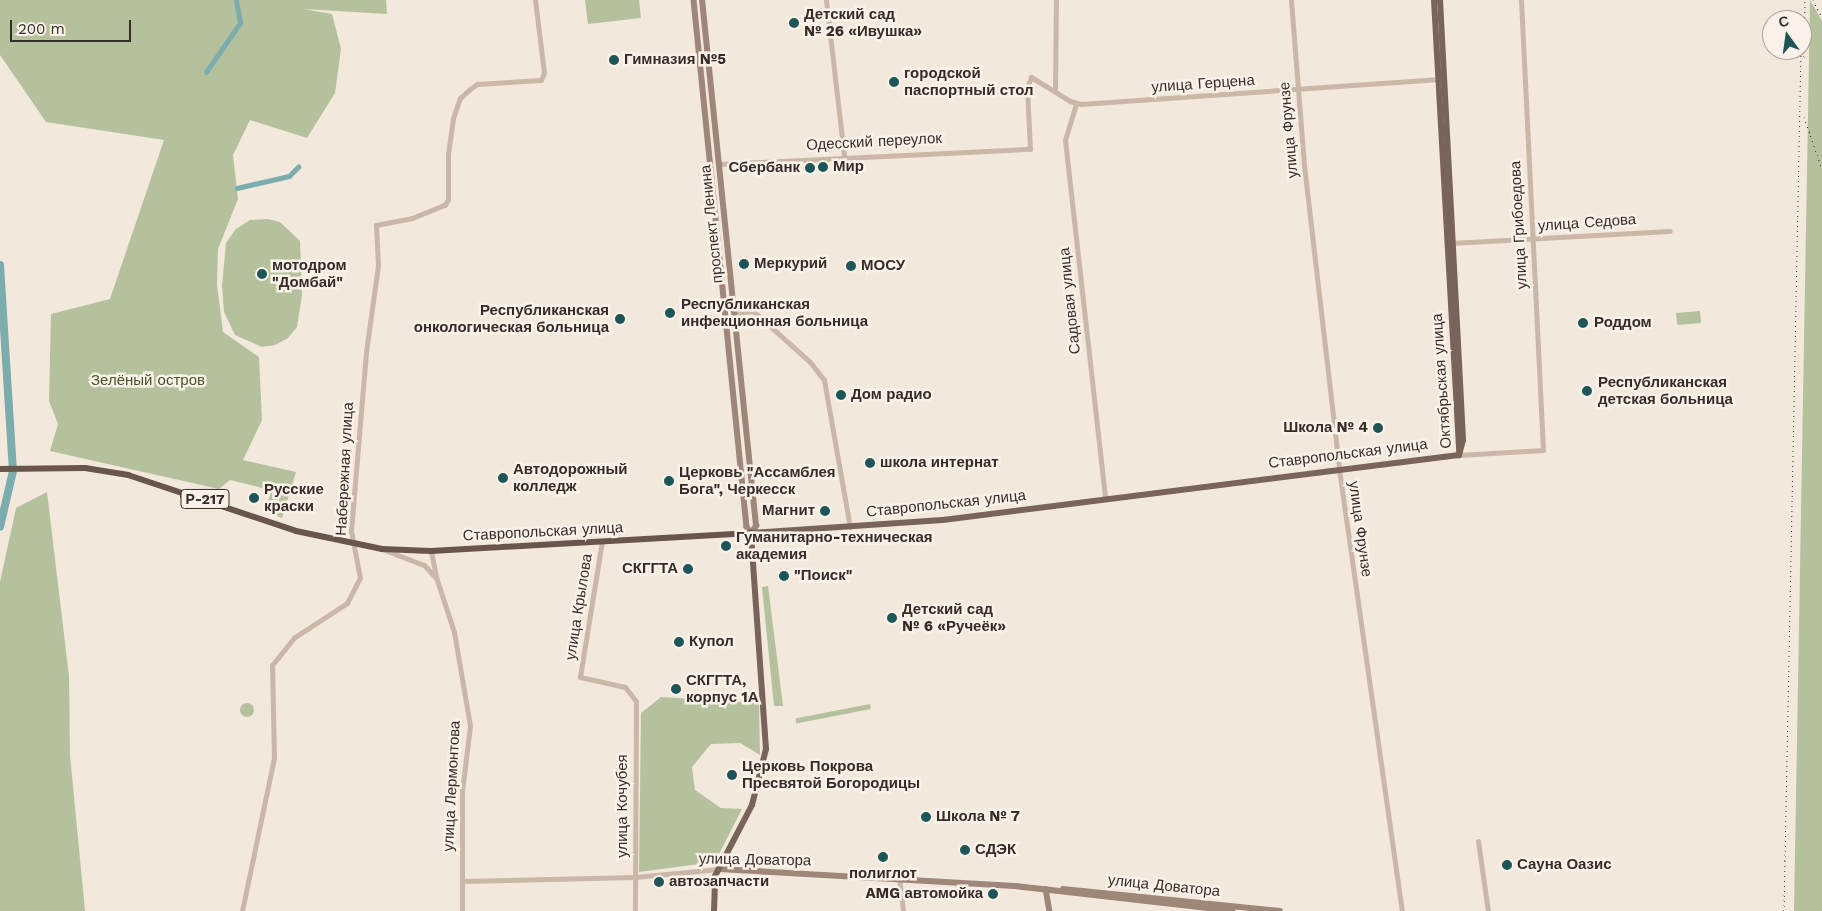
<!DOCTYPE html>
<html>
<head>
<meta charset="utf-8">
<style>
	body { margin:0 }
	#map { position:relative; width:1822px; height:911px; overflow:hidden; background:#f2e8dc; font-family:"Work Sans",sans-serif }
	div>[style] { position:absolute }
	[style*='--x'] { left:calc(var(--x)*1px); top:calc(var(--y)*1px); width:calc(var(--w)*1px); rotate:calc(var(--a)*1deg) }
	.green>* { inset:0; background:#b5c19c; transform-origin:0 0 }
	.round { border-radius:50% }
	.canal>* { height:4.5px; margin:-2.25px; padding:0 2.25px; transform-origin:2.25px; border-radius:2.25px; background:#7badaf }
	.river>* { height:8px; margin:-4px; padding:0 4px; transform-origin:4px; border-radius:4px; background:#7badaf }
	.tertiary>* { height:5px; margin:-2.5px; padding:0 2.5px; transform-origin:2.5px; border-radius:2.5px; background:#cab7a8 }
	.secondary>* { height:5.5px; margin:-2.75px; padding:0 2.75px; transform-origin:2.75px; border-radius:2.75px; background:#9e8679 }
	.primary>* { height:6px; margin:-3px; padding:0 3px; transform-origin:3px; border-radius:3px; background:#796459 }
	.trunk>* { height:6px; margin:-3px; padding:0 3px; transform-origin:3px; border-radius:3px; background:#68564c }
	.rail>* { height:1px; margin-top:-0.5px; transform-origin:0; background:repeating-linear-gradient(90deg,#372d28 0 1px,transparent 0 5px) }
	.dots>* { width:14px; height:14px; translate:-50% -50%; box-sizing:border-box; border:2px solid #faf2e8; border-radius:50% }
	span { translate:-50% -50%; white-space:nowrap; text-align:center; line-height:1.15; -webkit-text-stroke:5px #faf2e8; paint-order:stroke }
	.shield-label span { padding:1px 4px; background:#faf2e8; border:1px solid; border-radius:4px; -webkit-text-stroke-width:0 }
	.shield-label { font-size:14px; color:#372d28; font-weight:700 }
	.poi-label { font-size:15px; color:#372d28; font-weight:700 }
	.left { translate:0 -50%; text-align:left }
	.right { translate:-100% -50%; text-align:right }
	.street-label { font-size:15px; color:#372d28 }
	.park-label { font-size:15px; color:#46552c }
	.north { position:absolute; left:1762px; top:10px; width:50px; height:50px; box-sizing:border-box; background:#faf2e8; border:1px solid #aca39b; border-radius:50%; rotate:346deg; font-size:14px; font-weight:700; line-height:20px; text-align:center; color:#372d28 }
	.north::after { content:''; display:block; margin:auto; width:18px; height:22px; background:#1d5559; clip-path:polygon(50% 0,100% 100%,50% 72%,0 100%) }
	.scale { position:absolute; left:10px; top:20px; width:121px; height:22px; box-sizing:border-box; border:2px solid #372d28; border-top:0; padding-left:6px; font-size:15px; line-height:18px; white-space:nowrap; color:#372d28; -webkit-text-stroke:4px #faf2e8; paint-order:stroke }
</style>
</head>
<body>
<div id="map">
	<div class="green">
		<div style="clip-path:polygon(0 0,386px 0,387px 14px,304px 9px,332px 14px,341px 49px,335px 93px,307px 138px,250px 120px,233px 155px,238px 199px,218px 249px,217px 285px,223px 332px,259px 357px,262px 420px,243px 460px,296px 472px,282px 518px,265px 512px,271px 491px,255px 486px,230px 480px,219px 489px,50px 451px,58px 424px,49px 401px,51px 314px,110px 299px,164px 140px,46px 122px,0 55px)"></div>
		<div style="clip-path:polygon(585px 0,639px 0,641px 18px,588px 24px)"></div>
		<div style="clip-path:polygon(1810px 0,1822px 21px,1822px 911px,1794px 911px)"></div>
		<div style="clip-path:polygon(268px 219px,280px 222px,300px 241px,302px 295px,297px 327px,288px 338px,275px 345px,262px 347px,235px 335px,224px 312px,222px 286px,226px 243px,236px 229px,250px 220px)"></div>
		<div style="left:1700px;top:311px;width:12px;height:24px;rotate:85deg"></div>
		<div style="clip-path:polygon(47px 492px,69px 676px,70px 755px,85px 911px,0 911px,0 582px,16px 508px)"></div>
		<div style="clip-path:polygon(768px 586px,783px 706px,774px 706px,762px 587px)"></div>
		<div style="clip-path:polygon(661px 697px,759px 703px,760px 755px,740px 743px,711px 744px,692px 767px,695px 790px,721px 808px,742px 809px,715px 862px,639px 872px,641px 713px)"></div>
		<div class="round" style="left:240px;top:703px;width:14px;height:14px"></div>
		<div style="left:870px;top:704px;width:5px;height:76px;rotate:79deg"></div>
	</div>
	<div class="canal">
		<div style="--x:206;--y:72;--w:60;--a:-55.2"></div>
		<div style="--x:240;--y:23;--w:23;--a:-100"></div>
		<div style="--x:237;--y:188;--w:53;--a:-13"></div>
		<div style="--x:289;--y:176;--w:13;--a:-45"></div>
	</div>
	<div class="river">
		<div style="--x:0;--y:265;--w:206;--a:86.4"></div>
		<div style="--x:13;--y:471;--w:57;--a:103.1"></div>
	</div>
	<div class="tertiary">
		<div style="--x:826;--y:0;--w:157;--a:83.4"></div>
		<div style="--x:1291;--y:0;--w:166;--a:85.5"></div>
		<div style="--x:1304;--y:165;--w:306;--a:83.4"></div>
		<div style="--x:1339;--y:469;--w:446;--a:81.9"></div>
		<div style="--x:1055;--y:90;--w:90;--a:-89.4"></div>
		<div style="--x:1076;--y:104;--w:38;--a:107"></div>
		<div style="--x:1065;--y:140;--w:359;--a:83.6"></div>
		<div style="--x:719;--y:164;--w:311;--a:-2.8"></div>
		<div style="--x:1030;--y:149;--w:61;--a:-92.8"></div>
		<div style="--x:1027;--y:88;--w:12;--a:-70"></div>
		<div style="--x:1031;--y:77;--w:46;--a:31.6"></div>
		<div style="--x:1070;--y:101;--w:11;--a:15"></div>
		<div style="--x:1081;--y:104;--w:360;--a:-4"></div>
		<div style="--x:1450;--y:243;--w:220;--a:-3.1"></div>
		<div style="--x:734;--y:313;--w:19;--a:-6"></div>
		<div style="--x:753;--y:311;--w:76;--a:41.8"></div>
		<div style="--x:810;--y:362;--w:23;--a:52"></div>
		<div style="--x:824;--y:380;--w:149;--a:80"></div>
		<div style="--x:1459;--y:455;--w:84;--a:-3.4"></div>
		<div style="--x:1543;--y:450;--w:451;--a:-92.8"></div>
		<div style="--x:602;--y:541;--w:138;--a:99.2"></div>
		<div style="--x:580;--y:677;--w:46;--a:12.5"></div>
		<div style="--x:625;--y:687;--w:18;--a:52"></div>
		<div style="--x:636;--y:701;--w:210;--a:90.3"></div>
		<div style="--x:382;--y:549;--w:45;--a:20.9"></div>
		<div style="--x:424;--y:565;--w:16;--a:47"></div>
		<div style="--x:431;--y:551;--w:26;--a:79"></div>
		<div style="--x:436;--y:577;--w:58;--a:71.9"></div>
		<div style="--x:454;--y:632;--w:95;--a:80.3"></div>
		<div style="--x:470;--y:726;--w:65;--a:97"></div>
		<div style="--x:462;--y:791;--w:120;--a:90"></div>
		<div style="--x:1478;--y:841;--w:71;--a:81.9"></div>
		<div style="--x:899;--y:878;--w:33;--a:83"></div>
		<div style="--x:462;--y:881;--w:173;--a:-1.3"></div>
		<div style="--x:635;--y:877;--w:84;--a:-5.4"></div>
		<div style="--x:242;--y:911;--w:156;--a:-78.2"></div>
		<div style="--x:274;--y:758;--w:93;--a:-91.2"></div>
		<div style="--x:272;--y:665;--w:36;--a:-51"></div>
		<div style="--x:295;--y:637;--w:62;--a:-33.2"></div>
		<div style="--x:347;--y:603;--w:28;--a:-63"></div>
		<div style="--x:360;--y:578;--w:48;--a:-100.8"></div>
		<div style="--x:351;--y:531;--w:180;--a:-85.2"></div>
		<div style="--x:366;--y:352;--w:87;--a:-82.1"></div>
		<div style="--x:378;--y:266;--w:41;--a:-92.8"></div>
		<div style="--x:376;--y:225;--w:37;--a:-11"></div>
		<div style="--x:412;--y:218;--w:35;--a:-22"></div>
		<div style="--x:445;--y:205;--w:7;--a:-63"></div>
		<div style="--x:448;--y:199;--w:45;--a:-90"></div>
		<div style="--x:448;--y:154;--w:36;--a:-82"></div>
		<div style="--x:453;--y:118;--w:21;--a:-71"></div>
		<div style="--x:460;--y:98;--w:13;--a:-42"></div>
		<div style="--x:470;--y:89;--w:9;--a:-36"></div>
		<div style="--x:477;--y:84;--w:64;--a:-3.6"></div>
		<div style="--x:541;--y:80;--w:8;--a:-67"></div>
		<div style="--x:544;--y:73;--w:74;--a:-97"></div>
	</div>
	<div class="secondary">
		<div style="--x:694;--y:0;--w:530;--a:84.26"></div>
		<div style="--x:747;--y:527;--w:7;--a:56"></div>
		<div style="--x:751;--y:533;--w:9;--a:-54"></div>
		<div style="--x:756;--y:526;--w:529;--a:-95.86"></div>
		<div style="--x:719;--y:869;--w:296;--a:3.3"></div>
		<div style="--x:1015;--y:886;--w:219;--a:6.5"></div>
		<div style="--x:1046;--y:889;--w:22;--a:80"></div>
		<div style="--x:1063;--y:889;--w:218;--a:5.8"></div>
	</div>
	<div class="primary">
		<div style="--x:1434;--y:0;--w:452;--a:86.8"></div>
		<div style="--x:1440;--y:0;--w:441;--a:87"></div>
		<div style="--x:1463;--y:440;--w:16;--a:105"></div>
		<div style="--x:714;--y:911;--w:35;--a:-88"></div>
		<div style="--x:715;--y:876;--w:80;--a:-62.5"></div>
		<div style="--x:752;--y:805;--w:58;--a:-76"></div>
		<div style="--x:766;--y:749;--w:217;--a:-94"></div>
		<div style="--x:751;--y:533;--w:192;--a:-3.9"></div>
		<div style="--x:943;--y:520;--w:520;--a:-7.18"></div>
	</div>
	<div class="trunk">
		<div style="--x:0;--y:469;--w:85;--a:-0.7"></div>
		<div style="--x:85;--y:468;--w:44;--a:9.2"></div>
		<div style="--x:128;--y:475;--w:177;--a:18.4"></div>
		<div style="--x:296;--y:531;--w:88;--a:11.8"></div>
		<div style="--x:382;--y:549;--w:49;--a:2.3"></div>
		<div style="--x:431;--y:551;--w:321;--a:-3.2"></div>
		<div style="--x:183;--y:496;--w:28;--a:19"></div>
	</div>
	<div class="rail">
		<div style="--x:1813;--y:0;--w:20;--a:63"></div>
		<div style="--x:1804;--y:57;--w:57;--a:-89"></div>
		<div style="--x:1804;--y:117;--w:55;--a:70.9"></div>
		<div style="--x:1784;--y:911;--w:861;--a:-88.87"></div>
	</div>
	<div class="dots">
		<div style="left:794px;top:23px;background:#1d5559"></div>
		<div style="left:614px;top:60px;background:#1d5559"></div>
		<div style="left:894px;top:82px;background:#1d5559"></div>
		<div style="left:823px;top:167px;background:#1d5559"></div>
		<div style="left:810px;top:168px;background:#1d5559"></div>
		<div style="left:744px;top:264px;background:#1d5559"></div>
		<div style="left:851px;top:266px;background:#1d5559"></div>
		<div style="left:262px;top:274px;background:#1d5559"></div>
		<div style="left:670px;top:313px;background:#1d5559"></div>
		<div style="left:620px;top:319px;background:#1d5559"></div>
		<div style="left:1583px;top:323px;background:#1d5559"></div>
		<div style="left:1587px;top:391px;background:#1d5559"></div>
		<div style="left:841px;top:395px;background:#1d5559"></div>
		<div style="left:1378px;top:428px;background:#1d5559"></div>
		<div style="left:870px;top:463px;background:#1d5559"></div>
		<div style="left:503px;top:478px;background:#1d5559"></div>
		<div style="left:669px;top:481px;background:#1d5559"></div>
		<div style="left:254px;top:498px;background:#1d5559"></div>
		<div style="left:825px;top:511px;background:#1d5559"></div>
		<div style="left:726px;top:546px;background:#1d5559"></div>
		<div style="left:688px;top:569px;background:#1d5559"></div>
		<div style="left:784px;top:576px;background:#1d5559"></div>
		<div style="left:892px;top:618px;background:#1d5559"></div>
		<div style="left:679px;top:642px;background:#1d5559"></div>
		<div style="left:676px;top:689px;background:#1d5559"></div>
		<div style="left:732px;top:775px;background:#1d5559"></div>
		<div style="left:926px;top:817px;background:#1d5559"></div>
		<div style="left:965px;top:850px;background:#1d5559"></div>
		<div style="left:883px;top:857px;background:#1d5559"></div>
		<div style="left:1507px;top:865px;background:#1d5559"></div>
		<div style="left:659px;top:882px;background:#1d5559"></div>
		<div style="left:993px;top:894px;background:#1d5559"></div>
	</div>
	<div class="shield-label">
		<span style="left:205px;top:499px">Р-217</span>
	</div>
	<div class="poi-label">
		<span class="left" style="left:804px;top:23px">Детский сад<br>№ 26 «Ивушка»</span>
		<span class="left" style="left:624px;top:60px">Гимназия №5</span>
		<span class="left" style="left:904px;top:82px">городской<br>паспортный стол</span>
		<span class="left" style="left:833px;top:167px">Мир</span>
		<span class="right" style="left:800px;top:168px">Сбербанк</span>
		<span class="left" style="left:754px;top:264px">Меркурий</span>
		<span class="left" style="left:272px;top:274px">мотодром<br>"Домбай"</span>
		<span class="left" style="left:861px;top:266px">МОСУ</span>
		<span class="left" style="left:681px;top:313px">Республиканская<br>инфекционная больница</span>
		<span class="right" style="left:609px;top:319px">Республиканская<br>онкологическая больница</span>
		<span class="left" style="left:1594px;top:323px">Роддом</span>
		<span class="left" style="left:1598px;top:391px">Республиканская<br>детская больница</span>
		<span class="left" style="left:851px;top:395px">Дом радио</span>
		<span class="right" style="left:1368px;top:428px">Школа № 4</span>
		<span class="left" style="left:880px;top:463px">школа интернат</span>
		<span class="left" style="left:513px;top:478px">Автодорожный<br>колледж</span>
		<span class="left" style="left:679px;top:481px">Церковь "Ассамблея<br>Бога", Черкесск</span>
		<span class="left" style="left:264px;top:498px">Русские<br>краски</span>
		<span class="right" style="left:815px;top:511px">Магнит</span>
		<span class="left" style="left:736px;top:546px">Гуманитарно-техническая<br>академия</span>
		<span class="right" style="left:678px;top:569px">СКГГТА</span>
		<span class="left" style="left:794px;top:576px">"Поиск"</span>
		<span class="left" style="left:902px;top:618px">Детский сад<br>№ 6 «Ручеёк»</span>
		<span class="left" style="left:689px;top:642px">Купол</span>
		<span class="left" style="left:686px;top:689px">СКГГТА,<br>корпус 1А</span>
		<span class="left" style="left:742px;top:775px">Церковь Покрова<br>Пресвятой Богородицы</span>
		<span class="left" style="left:936px;top:817px">Школа № 7</span>
		<span class="left" style="left:975px;top:850px">СДЭК</span>
		<span class="left" style="left:1517px;top:865px">Сауна Оазис</span>
		<span style="left:883px;top:874px">полиглот</span>
		<span class="left" style="left:669px;top:882px">автозапчасти</span>
		<span class="right" style="left:983px;top:894px">AMG автомойка</span>
	</div>
	<div class="street-label">
		<span style="left:1203px;top:84px;rotate:-4deg">улица Герцена</span>
		<span style="left:1289px;top:130px;rotate:-95deg">улица Фрунзе</span>
		<span style="left:874px;top:142px;rotate:-3deg">Одесский переулок</span>
		<span style="left:1587px;top:223px;rotate:-4deg">улица Седова</span>
		<span style="left:712px;top:224px;rotate:-96deg">проспект Ленина</span>
		<span style="left:1519px;top:225px;rotate:-93deg">улица Грибоедова</span>
		<span style="left:1070px;top:301px;rotate:-96deg">Садовая улица</span>
		<span style="left:1442px;top:381px;rotate:-94deg">Октябрьская улица</span>
		<span style="left:1348px;top:454px;rotate:-7deg">Ставропольская улица</span>
		<span style="left:345px;top:469px;rotate:-87deg">Набережная улица</span>
		<span style="left:946px;top:504px;rotate:-6deg">Ставропольская улица</span>
		<span style="left:1360px;top:529px;rotate:82deg">улица Фрунзе</span>
		<span style="left:543px;top:532px;rotate:-3deg">Ставропольская улица</span>
		<span style="left:579px;top:607px;rotate:-81deg">улица Крылова</span>
		<span style="left:452px;top:786px;rotate:-87deg">улица Лермонтова</span>
		<span style="left:623px;top:806px;rotate:-90deg">улица Кочубея</span>
		<span style="left:755px;top:860px;rotate:1deg">улица Доватора</span>
		<span style="left:1164px;top:886px;rotate:6deg">улица Доватора</span>
	</div>
	<div class="park-label">
		<span style="left:148px;top:381px">Зелёный остров</span>
	</div>
	<div class="north">С</div>
	<div class="scale">200 m</div>
</div>
</body>
</html>
